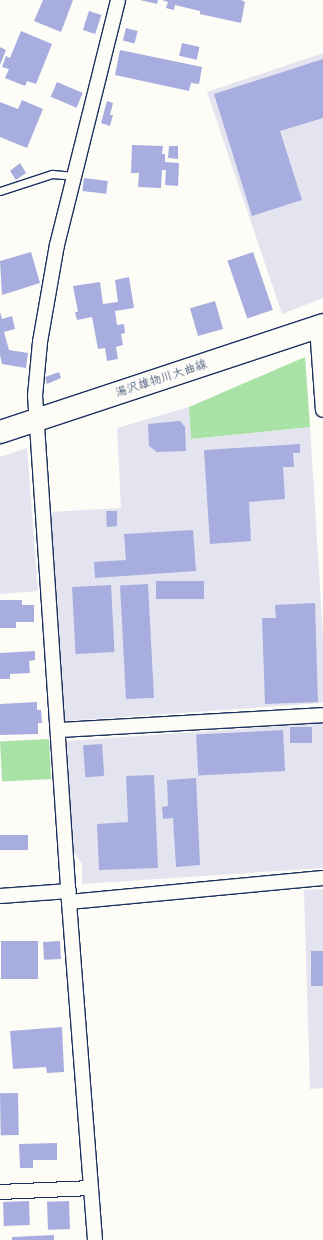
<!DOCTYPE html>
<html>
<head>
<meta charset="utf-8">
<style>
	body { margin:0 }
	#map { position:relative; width:323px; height:1240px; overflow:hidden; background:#fdfcf7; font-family:"Playpen Sans","Klee One",sans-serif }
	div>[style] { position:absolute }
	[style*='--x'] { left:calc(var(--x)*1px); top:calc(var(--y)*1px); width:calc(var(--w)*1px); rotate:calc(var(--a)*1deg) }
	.built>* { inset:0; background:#e3e4f0 }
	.green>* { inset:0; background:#a8e2a7; transform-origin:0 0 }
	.building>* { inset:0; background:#a7adde; transform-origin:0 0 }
	.roads { filter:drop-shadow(1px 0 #1b2f5e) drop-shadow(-1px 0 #1b2f5e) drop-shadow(0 1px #1b2f5e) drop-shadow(0 -1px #1b2f5e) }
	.lane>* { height:7px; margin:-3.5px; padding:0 3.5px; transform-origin:3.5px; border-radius:3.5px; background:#fdfcf7 }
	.street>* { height:14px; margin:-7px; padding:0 7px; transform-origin:7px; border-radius:7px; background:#fdfcf7 }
	.primary>* { height:22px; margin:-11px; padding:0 11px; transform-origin:11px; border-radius:11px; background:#fdfcf7 }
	span { translate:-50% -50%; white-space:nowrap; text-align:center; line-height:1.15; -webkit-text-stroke:4px #fdfcf7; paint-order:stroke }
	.street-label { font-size:12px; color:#1b2f5e }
</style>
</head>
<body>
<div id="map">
	<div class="built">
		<div style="clip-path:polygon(323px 53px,323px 298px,282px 314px,207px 92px)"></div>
		<div style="clip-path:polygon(189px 407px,191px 439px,310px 427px,323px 636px,323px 703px,64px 721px,49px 512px,121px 508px,117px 428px)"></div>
		<div style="clip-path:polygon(27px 448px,38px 591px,0 594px,0 457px)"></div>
		<div style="clip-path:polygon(323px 723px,323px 868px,82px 884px,82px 864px,72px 849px,67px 741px)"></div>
		<div style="clip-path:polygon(323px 889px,323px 1088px,310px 1089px,304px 890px)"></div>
	</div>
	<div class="green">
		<div style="clip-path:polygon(305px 357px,310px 427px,191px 439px,189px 407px)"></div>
		<div style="left:49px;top:739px;width:40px;height:49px;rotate:87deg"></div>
	</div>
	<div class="building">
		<div style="clip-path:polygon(43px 0,73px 0,61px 32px,34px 21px)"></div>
		<div style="clip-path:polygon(140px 0,158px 0,157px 4px)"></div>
		<div style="clip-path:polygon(162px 0,241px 0,245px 2px,241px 23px,200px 14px,200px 11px,175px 5px,174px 10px,166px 8px,168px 2px)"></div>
		<div style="left:89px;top:11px;width:13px;height:20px;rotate:18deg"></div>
		<div style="left:126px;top:28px;width:12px;height:13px;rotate:14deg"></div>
		<div style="clip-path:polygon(21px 31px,52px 44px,36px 84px,27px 81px,25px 86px,5px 78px,9px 69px,2px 67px,6px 56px,10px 58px)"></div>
		<div style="left:182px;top:43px;width:18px;height:13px;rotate:13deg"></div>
		<div style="clip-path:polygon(0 47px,6px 50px,0 65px)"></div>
		<div style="clip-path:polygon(120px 50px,202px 67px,199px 84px,191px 83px,189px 91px,115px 75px)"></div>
		<div style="clip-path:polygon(323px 59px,323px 118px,280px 131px,302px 200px,252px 216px,214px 94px)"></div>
		<div style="left:57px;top:82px;width:28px;height:16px;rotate:23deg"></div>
		<div style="clip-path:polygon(22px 100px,43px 109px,27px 148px,0 137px,0 102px,18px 109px)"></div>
		<div style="clip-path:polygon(107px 101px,113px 103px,110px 115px,113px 115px,110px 126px,101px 123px)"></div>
		<div style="clip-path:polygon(132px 145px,163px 146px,162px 154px,165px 154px,165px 162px,179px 163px,178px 186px,165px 185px,166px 170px,162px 170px,161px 188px,138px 187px,139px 173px,131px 173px)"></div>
		<div style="clip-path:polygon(169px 146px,178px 146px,178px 159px,168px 158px)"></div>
		<div style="clip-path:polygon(20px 163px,26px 173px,16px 180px,10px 171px)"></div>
		<div style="left:84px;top:178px;width:24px;height:13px;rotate:7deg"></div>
		<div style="clip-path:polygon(31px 252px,40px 283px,2px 295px,0 261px)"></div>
		<div style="left:253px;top:252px;width:61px;height:27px;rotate:71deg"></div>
		<div style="clip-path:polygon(129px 277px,134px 308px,115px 311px,117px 325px,124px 324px,125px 333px,121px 334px,123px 345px,116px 347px,118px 359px,107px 361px,105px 348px,98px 349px,92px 317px,77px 320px,75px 312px,78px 312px,73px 286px,100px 282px,103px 304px,118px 302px,115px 280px)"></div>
		<div style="left:215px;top:301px;width:29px;height:26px;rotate:74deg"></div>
		<div style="clip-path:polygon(0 312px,2px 319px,12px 316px,15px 329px,4px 332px,9px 350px,28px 353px,26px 368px,2px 364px,0 355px)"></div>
		<div style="clip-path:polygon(59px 372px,61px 378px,47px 384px,45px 377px)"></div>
		<div style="clip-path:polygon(180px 421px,185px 427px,186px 451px,157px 452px,149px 446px,148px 424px)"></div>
		<div style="clip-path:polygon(300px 444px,300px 453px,293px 453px,294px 467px,283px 467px,285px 499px,249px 502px,251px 541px,210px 544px,204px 450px)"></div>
		<div style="clip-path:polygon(106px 511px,117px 511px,117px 526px,107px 527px)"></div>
		<div style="clip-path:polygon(193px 530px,196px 571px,95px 578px,94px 562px,126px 560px,124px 534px)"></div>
		<div style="left:204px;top:581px;width:18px;height:48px;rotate:90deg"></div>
		<div style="left:148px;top:584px;width:114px;height:28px;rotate:87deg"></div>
		<div style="left:111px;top:585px;width:67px;height:39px;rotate:87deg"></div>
		<div style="clip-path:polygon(0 600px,22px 600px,22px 605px,34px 605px,34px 622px,16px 622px,16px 628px,0 628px)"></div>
		<div style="clip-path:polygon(315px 603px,318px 702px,265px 704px,262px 618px,276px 618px,275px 605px)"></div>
		<div style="clip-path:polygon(35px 651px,35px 660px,29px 661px,30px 673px,10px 674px,10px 679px,0 679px,0 653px)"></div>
		<div style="clip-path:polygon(37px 702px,37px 710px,41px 710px,42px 723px,38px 723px,38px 734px,0 735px,0 704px)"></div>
		<div style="left:290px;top:727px;width:22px;height:16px"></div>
		<div style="left:283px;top:730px;width:41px;height:87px;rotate:87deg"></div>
		<div style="left:102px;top:744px;width:32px;height:19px;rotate:86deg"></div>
		<div style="clip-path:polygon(154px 775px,158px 868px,99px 870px,97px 824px,128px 822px,126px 776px)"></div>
		<div style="clip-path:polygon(196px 778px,200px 865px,176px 867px,173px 818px,163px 819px,162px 807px,168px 806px,167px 780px)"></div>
		<div style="left:0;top:835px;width:28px;height:15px"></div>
		<div style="left:38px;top:941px;width:38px;height:37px;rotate:90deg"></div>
		<div style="left:60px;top:941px;width:18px;height:17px;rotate:87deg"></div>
		<div style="left:311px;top:951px;width:12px;height:35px"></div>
		<div style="clip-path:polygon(62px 1027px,64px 1072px,47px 1073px,46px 1067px,13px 1069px,10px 1031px)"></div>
		<div style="left:18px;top:1093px;width:42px;height:18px;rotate:89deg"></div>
		<div style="clip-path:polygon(57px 1143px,57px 1160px,33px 1160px,33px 1168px,20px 1168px,19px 1144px)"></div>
		<div style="left:29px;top:1201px;width:24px;height:26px;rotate:88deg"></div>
		<div style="left:69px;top:1201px;width:28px;height:22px;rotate:88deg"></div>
		<div style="clip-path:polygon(54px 1235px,54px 1240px,12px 1240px,12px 1237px)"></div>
	</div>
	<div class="roads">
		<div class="lane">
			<div style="--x:0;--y:191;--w:55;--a:-18.1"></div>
			<div style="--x:52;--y:174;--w:23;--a:5"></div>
		</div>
		<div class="street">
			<div style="--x:317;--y:327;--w:83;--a:85.9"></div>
			<div style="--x:58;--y:730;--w:265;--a:-3.2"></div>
			<div style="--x:0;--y:896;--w:69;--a:-4.1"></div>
			<div style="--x:69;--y:902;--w:255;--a:-5.4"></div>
			<div style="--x:0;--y:1192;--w:90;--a:-2.5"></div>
			<div style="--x:95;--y:1240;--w:339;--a:-94.4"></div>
			<div style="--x:69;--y:902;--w:507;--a:-93.84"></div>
			<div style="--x:35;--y:396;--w:54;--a:-84.7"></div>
			<div style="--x:40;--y:342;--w:98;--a:-80.1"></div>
			<div style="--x:57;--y:245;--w:252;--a:-76"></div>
		</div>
		<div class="primary">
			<div style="--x:0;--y:432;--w:340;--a:-18.3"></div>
		</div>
	</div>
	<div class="street-label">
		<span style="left:161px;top:378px;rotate:-18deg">湯沢雄物川大曲線</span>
	</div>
</div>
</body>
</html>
